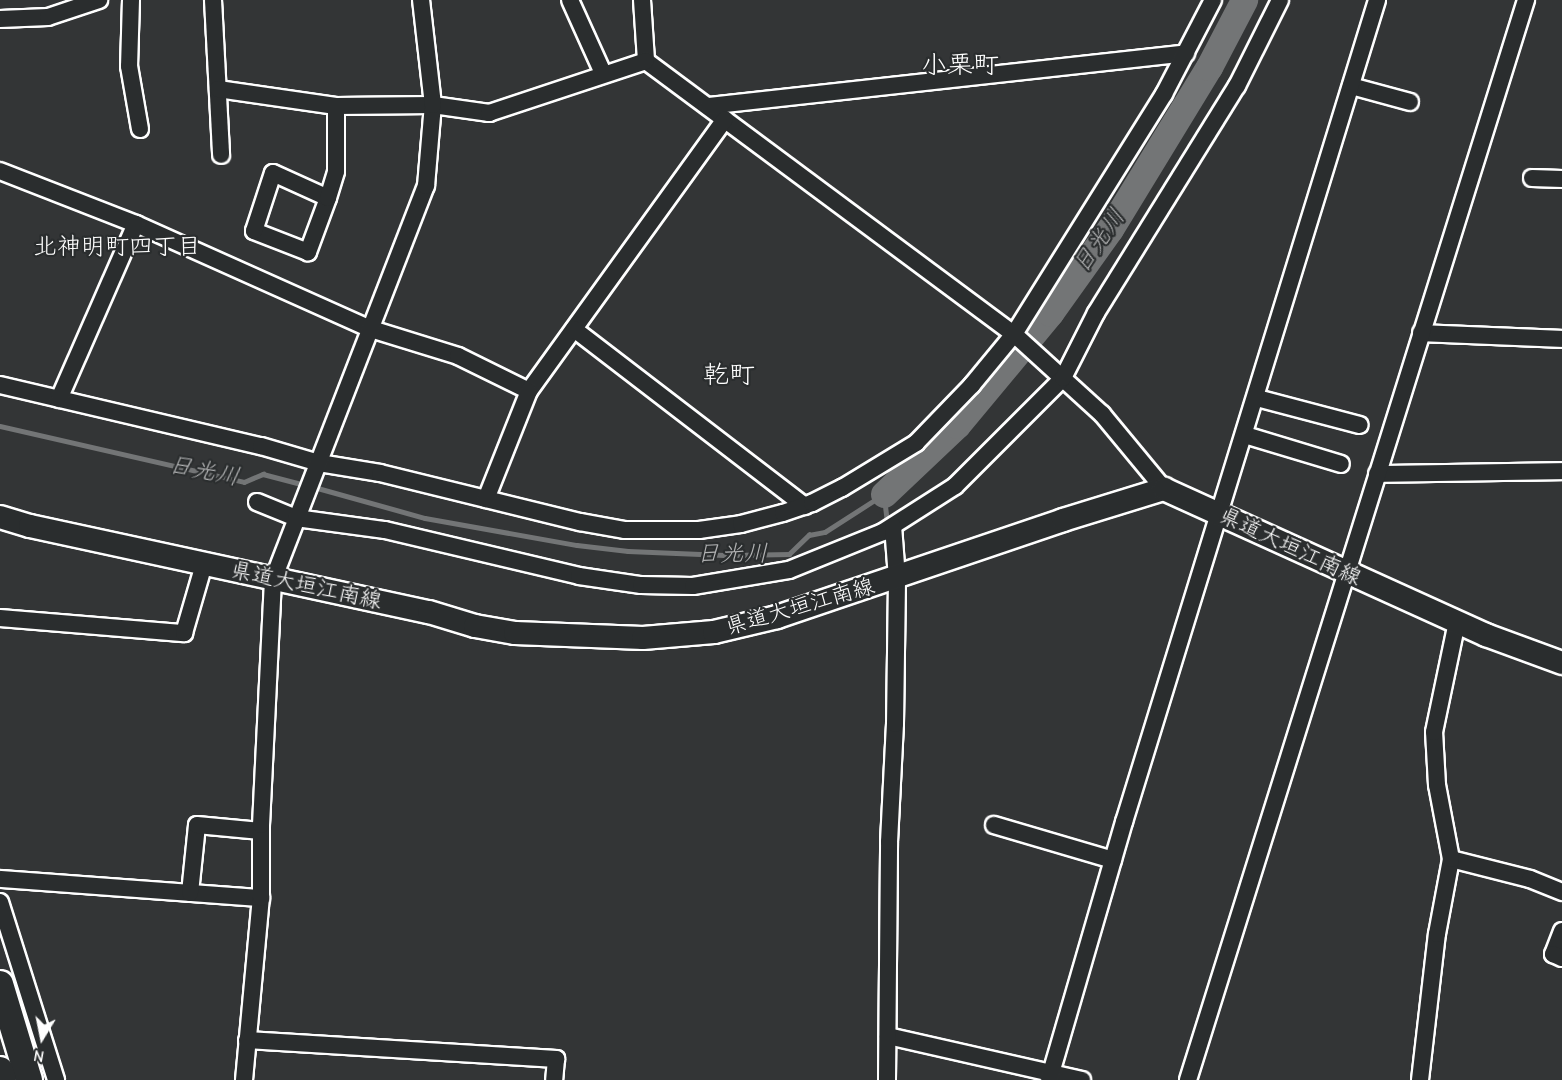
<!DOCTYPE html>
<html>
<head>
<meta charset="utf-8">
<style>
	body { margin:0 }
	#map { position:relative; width:1562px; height:1080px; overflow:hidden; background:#333536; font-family:"Comic Neue","Klee One",sans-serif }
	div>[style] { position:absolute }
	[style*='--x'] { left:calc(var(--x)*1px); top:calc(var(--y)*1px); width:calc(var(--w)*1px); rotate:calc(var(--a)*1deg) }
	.stream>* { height:4.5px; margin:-2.25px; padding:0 2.25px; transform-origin:2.25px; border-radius:2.25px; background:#737576 }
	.river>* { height:27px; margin:-13.5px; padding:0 13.5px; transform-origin:13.5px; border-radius:13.5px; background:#737576 }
	.roads { filter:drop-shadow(2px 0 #fff) drop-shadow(-2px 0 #fff) drop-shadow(0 2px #fff) drop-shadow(0 -2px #fff) }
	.minor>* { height:16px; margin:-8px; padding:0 8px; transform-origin:8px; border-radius:8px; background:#2a2d2e }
	.major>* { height:22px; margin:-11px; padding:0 11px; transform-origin:11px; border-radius:11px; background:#2a2d2e }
	.highway>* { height:26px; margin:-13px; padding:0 13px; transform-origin:13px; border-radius:13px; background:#2a2d2e }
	span { translate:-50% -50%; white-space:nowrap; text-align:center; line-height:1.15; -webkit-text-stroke:4.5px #2a2d2e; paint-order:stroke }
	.street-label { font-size:22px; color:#fff }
	.water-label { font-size:24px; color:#b2b3b4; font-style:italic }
	.neighbourhood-label { font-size:24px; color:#fff }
	.quarter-label { font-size:26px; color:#fff }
	.north { position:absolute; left:12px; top:1008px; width:60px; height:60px; -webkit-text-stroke:4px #2a2d2e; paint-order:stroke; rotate:190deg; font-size:16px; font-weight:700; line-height:24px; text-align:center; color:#fff }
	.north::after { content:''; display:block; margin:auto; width:21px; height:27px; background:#fff; clip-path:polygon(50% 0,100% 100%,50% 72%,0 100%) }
</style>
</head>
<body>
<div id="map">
	<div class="stream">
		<div style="--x:0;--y:426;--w:250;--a:12.9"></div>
		<div style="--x:244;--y:482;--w:21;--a:-23"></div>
		<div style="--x:263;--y:474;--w:43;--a:14.7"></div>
		<div style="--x:314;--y:487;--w:115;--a:15.6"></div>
		<div style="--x:425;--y:518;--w:154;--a:10.1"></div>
		<div style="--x:577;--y:545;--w:51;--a:6.7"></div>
		<div style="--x:628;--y:551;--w:96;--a:2.4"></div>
		<div style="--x:724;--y:555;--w:65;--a:-0.9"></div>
		<div style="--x:789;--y:554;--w:28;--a:-44"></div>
		<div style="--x:809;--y:535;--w:16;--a:-11"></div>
		<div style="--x:825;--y:532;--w:70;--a:-32.8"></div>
		<div style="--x:884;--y:494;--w:31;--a:83"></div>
	</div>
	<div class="river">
		<div style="--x:884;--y:494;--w:100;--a:-43.4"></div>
		<div style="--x:957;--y:425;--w:146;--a:-50.3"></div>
		<div style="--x:1050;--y:313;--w:103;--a:-54.5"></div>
		<div style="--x:1110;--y:229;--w:190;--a:-58.6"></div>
		<div style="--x:1209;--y:67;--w:76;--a:-62.4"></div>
	</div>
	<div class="roads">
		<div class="minor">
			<div style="--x:131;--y:0;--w:66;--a:91.7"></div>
			<div style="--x:129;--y:66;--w:64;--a:80.1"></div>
			<div style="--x:213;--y:0;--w:155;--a:87"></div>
			<div style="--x:570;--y:0;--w:80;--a:65.7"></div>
			<div style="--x:642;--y:0;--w:61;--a:86.2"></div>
			<div style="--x:0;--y:19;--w:48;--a:-2.4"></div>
			<div style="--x:48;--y:17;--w:54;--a:-18.4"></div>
			<div style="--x:646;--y:61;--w:458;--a:36.6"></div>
			<div style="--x:1014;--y:334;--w:119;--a:42.3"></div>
			<div style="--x:1102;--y:414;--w:97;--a:50.4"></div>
			<div style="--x:1351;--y:86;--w:61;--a:15.2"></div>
			<div style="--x:218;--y:89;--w:119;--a:8.2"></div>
			<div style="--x:336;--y:106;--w:97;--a:-0.6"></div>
			<div style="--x:433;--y:105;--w:57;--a:8.1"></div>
			<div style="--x:489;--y:113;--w:165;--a:-18.3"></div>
			<div style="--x:708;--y:106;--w:481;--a:-6.3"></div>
			<div style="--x:0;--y:171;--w:146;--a:21.3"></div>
			<div style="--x:136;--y:224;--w:257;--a:24.1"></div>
			<div style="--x:371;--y:329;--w:91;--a:17.2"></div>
			<div style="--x:458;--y:356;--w:79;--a:26.2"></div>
			<div style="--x:529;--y:391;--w:335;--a:-54.2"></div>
			<div style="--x:1532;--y:178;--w:30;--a:2"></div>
			<div style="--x:328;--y:198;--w:58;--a:110.3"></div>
			<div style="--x:308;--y:252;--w:58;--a:-158.7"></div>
			<div style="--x:254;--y:231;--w:61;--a:-71.9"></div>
			<div style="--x:273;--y:173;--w:60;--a:24.4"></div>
			<div style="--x:328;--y:198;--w:28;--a:-73"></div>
			<div style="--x:336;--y:171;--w:65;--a:-90"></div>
			<div style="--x:574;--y:329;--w:291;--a:37.5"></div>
			<div style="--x:1421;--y:333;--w:141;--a:2.4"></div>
			<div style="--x:0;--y:385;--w:268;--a:13.2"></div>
			<div style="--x:261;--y:446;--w:60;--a:16.3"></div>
			<div style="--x:319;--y:463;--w:62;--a:9.3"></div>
			<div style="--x:380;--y:473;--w:206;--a:13.8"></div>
			<div style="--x:580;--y:522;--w:46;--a:10.1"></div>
			<div style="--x:625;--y:530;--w:74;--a:0"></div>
			<div style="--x:699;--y:530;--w:42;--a:-8.1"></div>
			<div style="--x:741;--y:524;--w:43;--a:-14.7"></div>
			<div style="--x:783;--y:513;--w:31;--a:-19"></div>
			<div style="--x:812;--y:503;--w:34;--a:-27"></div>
			<div style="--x:842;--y:488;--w:87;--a:-31.3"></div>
			<div style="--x:916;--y:443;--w:81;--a:-46"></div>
			<div style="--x:972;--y:385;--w:66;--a:-50.5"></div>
			<div style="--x:1014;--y:334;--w:283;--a:-58"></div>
			<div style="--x:1164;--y:94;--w:106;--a:-62.5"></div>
			<div style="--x:1257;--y:398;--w:106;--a:14.7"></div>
			<div style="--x:59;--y:399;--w:191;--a:-66.3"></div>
			<div style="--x:1245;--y:435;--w:100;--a:16.8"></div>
			<div style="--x:1377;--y:474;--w:185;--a:-0.9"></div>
			<div style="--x:486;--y:499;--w:116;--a:-68.3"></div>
			<div style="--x:257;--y:502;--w:42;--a:22.3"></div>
			<div style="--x:296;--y:518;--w:90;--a:7.7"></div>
			<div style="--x:385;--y:530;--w:199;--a:13.3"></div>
			<div style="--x:579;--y:576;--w:63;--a:8.3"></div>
			<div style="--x:641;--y:585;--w:52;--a:1.1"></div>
			<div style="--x:693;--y:586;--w:97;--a:-9.5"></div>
			<div style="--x:789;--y:570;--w:101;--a:-22"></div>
			<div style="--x:883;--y:532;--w:85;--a:-32.6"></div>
			<div style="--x:955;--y:486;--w:153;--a:-45"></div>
			<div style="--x:1063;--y:378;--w:73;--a:-63.1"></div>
			<div style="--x:1096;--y:313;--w:267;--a:-58.2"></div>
			<div style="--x:1237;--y:86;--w:96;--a:-63.4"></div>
			<div style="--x:0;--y:618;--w:185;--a:4.7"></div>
			<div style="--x:184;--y:633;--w:72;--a:-73.8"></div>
			<div style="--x:994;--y:825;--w:124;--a:16.4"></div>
			<div style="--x:1451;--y:859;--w:81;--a:14.2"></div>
			<div style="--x:1530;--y:879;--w:35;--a:22"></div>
			<div style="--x:0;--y:879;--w:262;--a:4.2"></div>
			<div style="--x:190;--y:893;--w:68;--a:-84.1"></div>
			<div style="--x:197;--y:825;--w:64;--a:5.4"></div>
			<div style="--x:0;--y:902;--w:187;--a:72.5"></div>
			<div style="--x:1562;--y:931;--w:25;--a:111"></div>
			<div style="--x:1553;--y:954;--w:10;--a:24"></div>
			<div style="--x:888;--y:1036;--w:199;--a:12.8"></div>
			<div style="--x:247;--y:1040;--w:310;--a:3.5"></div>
			<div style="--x:556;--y:1059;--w:21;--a:95"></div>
			<div style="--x:244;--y:1080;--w:183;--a:-84.7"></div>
			<div style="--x:261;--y:898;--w:73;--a:-90"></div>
			<div style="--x:261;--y:825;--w:245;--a:-87.2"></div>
			<div style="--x:273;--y:580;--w:423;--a:-68.8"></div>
			<div style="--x:426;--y:186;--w:81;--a:-85.1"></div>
			<div style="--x:433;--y:105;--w:106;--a:-96.5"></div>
			<div style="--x:887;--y:1080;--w:238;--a:-89.5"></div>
			<div style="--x:889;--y:842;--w:118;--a:-87.1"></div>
			<div style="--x:895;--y:724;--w:146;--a:-89.2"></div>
			<div style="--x:897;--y:578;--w:52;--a:-94.4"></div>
			<div style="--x:1049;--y:1080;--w:269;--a:-73.8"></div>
			<div style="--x:1124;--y:822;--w:860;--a:-72.89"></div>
			<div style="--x:1188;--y:1080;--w:1132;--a:-72.62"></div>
			<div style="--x:1420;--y:1080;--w:147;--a:-83.4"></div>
			<div style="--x:1437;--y:934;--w:76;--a:-79.4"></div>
			<div style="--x:1451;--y:859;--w:75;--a:-100.7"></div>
			<div style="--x:1437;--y:785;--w:53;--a:-93.2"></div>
			<div style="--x:1434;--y:732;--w:112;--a:-78.2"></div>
		</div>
		<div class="major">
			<div style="--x:0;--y:517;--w:31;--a:17"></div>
			<div style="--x:30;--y:526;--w:408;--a:12.2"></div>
			<div style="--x:429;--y:612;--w:48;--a:16.9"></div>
			<div style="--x:475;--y:626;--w:41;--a:9.9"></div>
			<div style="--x:515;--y:633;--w:128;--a:2.2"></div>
			<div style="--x:643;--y:638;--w:71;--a:-4.8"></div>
			<div style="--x:714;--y:632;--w:65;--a:-13.4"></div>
			<div style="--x:777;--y:617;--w:302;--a:-18.7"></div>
			<div style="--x:1063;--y:520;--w:106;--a:-17.1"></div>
			<div style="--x:1164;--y:489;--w:354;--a:24.4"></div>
			<div style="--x:1486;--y:635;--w:81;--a:20.2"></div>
		</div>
		<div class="highway">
			<div style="--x:0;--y:984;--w:100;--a:73.2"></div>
			<div style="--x:0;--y:1070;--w:10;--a:73"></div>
		</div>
	</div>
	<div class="street-label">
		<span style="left:1290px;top:547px;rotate:25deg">県道大垣江南線</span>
		<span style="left:306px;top:586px;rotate:12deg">県道大垣江南線</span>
		<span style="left:800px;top:607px;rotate:-16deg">県道大垣江南線</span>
	</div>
	<div class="water-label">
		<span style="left:1099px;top:241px;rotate:-55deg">日光川</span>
		<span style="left:204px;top:471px;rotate:11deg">日光川</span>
		<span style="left:732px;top:554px">日光川</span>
	</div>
	<div class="neighbourhood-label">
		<span style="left:117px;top:247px">北神明町四丁目</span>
	</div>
	<div class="quarter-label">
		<span style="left:960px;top:66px">小栗町</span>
		<span style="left:729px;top:376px">乾町</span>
	</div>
	<div class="north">N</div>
</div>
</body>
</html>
